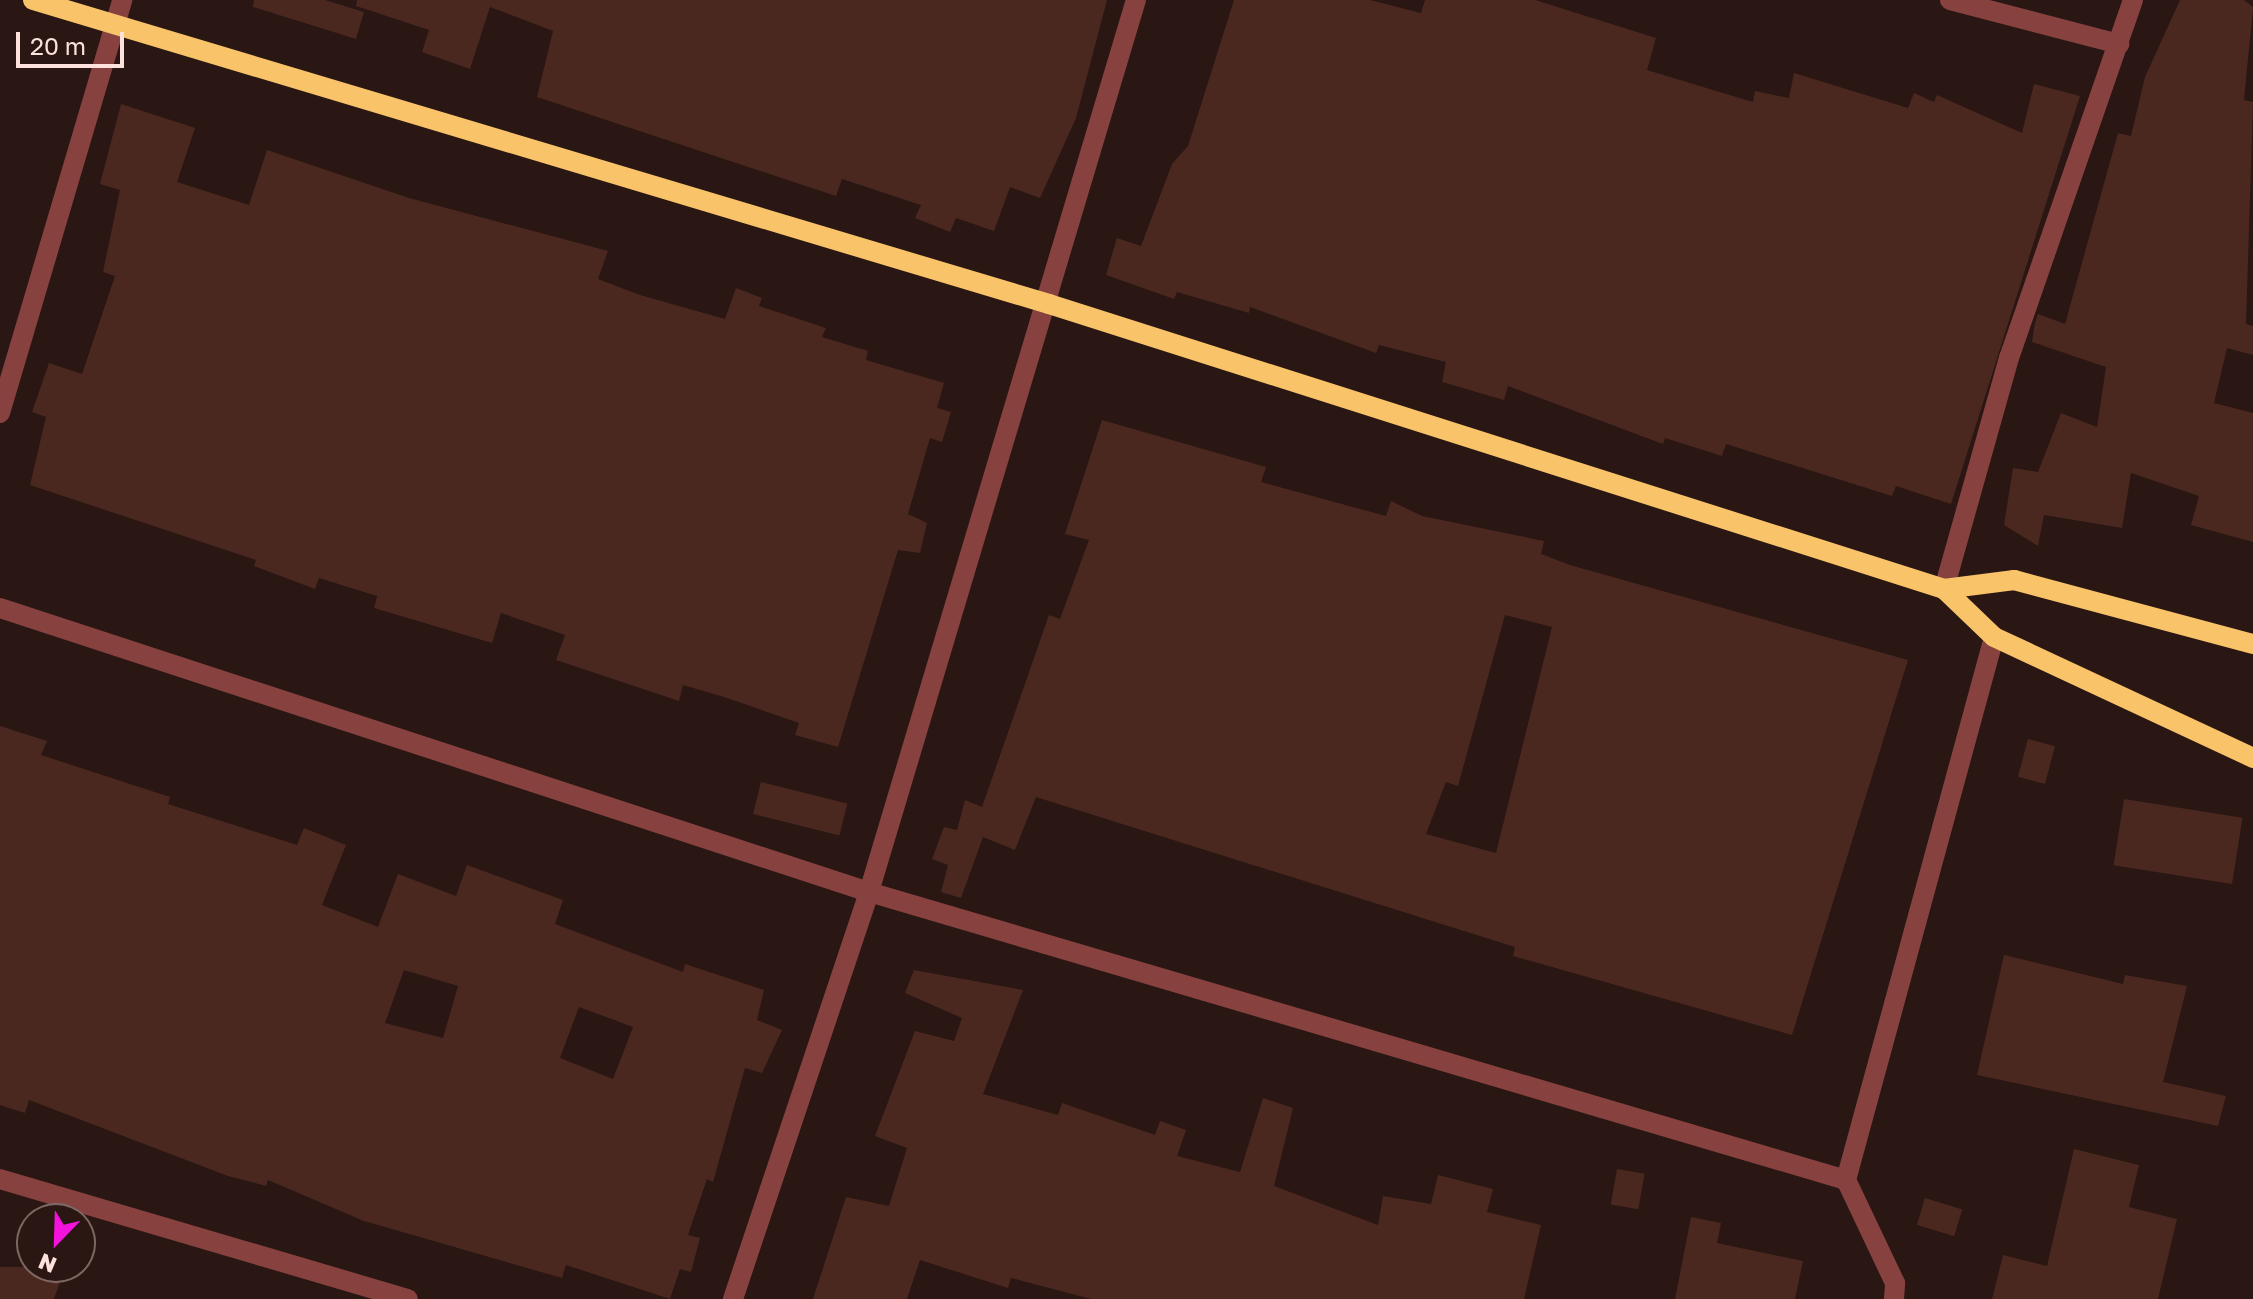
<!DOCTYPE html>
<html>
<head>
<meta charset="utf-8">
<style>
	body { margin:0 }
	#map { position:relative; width:2253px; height:1299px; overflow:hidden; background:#2a1612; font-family:"Golos Text",sans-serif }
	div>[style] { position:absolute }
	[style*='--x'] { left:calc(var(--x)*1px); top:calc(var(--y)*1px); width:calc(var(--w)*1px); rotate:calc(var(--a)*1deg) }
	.building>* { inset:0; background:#4a281f; transform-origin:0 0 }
	.minor>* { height:20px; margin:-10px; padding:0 10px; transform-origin:10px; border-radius:10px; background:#874240 }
	.major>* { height:20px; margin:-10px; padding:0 10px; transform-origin:10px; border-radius:10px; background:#f8c369 }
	span { translate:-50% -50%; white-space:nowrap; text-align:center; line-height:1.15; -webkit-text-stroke:6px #2a1612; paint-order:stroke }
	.north { position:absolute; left:16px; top:1203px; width:80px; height:80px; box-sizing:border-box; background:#2a1612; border:2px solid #7e6763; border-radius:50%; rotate:203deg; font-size:22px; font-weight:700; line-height:32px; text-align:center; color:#fde1dd }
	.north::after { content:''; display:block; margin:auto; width:28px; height:36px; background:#f412dd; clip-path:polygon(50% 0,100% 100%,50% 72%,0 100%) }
	.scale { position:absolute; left:16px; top:32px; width:108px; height:36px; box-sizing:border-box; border:4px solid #fde1dd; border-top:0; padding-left:10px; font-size:24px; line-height:28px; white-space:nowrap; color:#fde1dd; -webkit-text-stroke:6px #2a1612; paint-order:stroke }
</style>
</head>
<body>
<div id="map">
	<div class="building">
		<div style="clip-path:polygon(254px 0,325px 0,364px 12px,356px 39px,253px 7px)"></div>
		<div style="clip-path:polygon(357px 0,1107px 0,1076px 118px,1040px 198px,1010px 187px,994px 231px,956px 218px,950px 232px,915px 218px,921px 205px,842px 179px,836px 196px,537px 97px,553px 31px,490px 7px,470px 69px,422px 52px,429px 30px,356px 6px)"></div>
		<div style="clip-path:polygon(1234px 0,1370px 0,1421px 13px,1425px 0,1535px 0,1656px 38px,1647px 70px,1753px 102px,1755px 91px,1789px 98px,1794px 73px,1908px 108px,1914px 93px,1934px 102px,1937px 95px,2022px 133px,2034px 84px,2080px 96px,1951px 504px,1896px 486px,1892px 496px,1726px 444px,1722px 456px,1665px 438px,1663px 444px,1508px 386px,1504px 400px,1442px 382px,1446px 362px,1379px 345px,1376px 353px,1250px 307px,1249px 313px,1177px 292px,1174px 299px,1106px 275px,1117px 238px,1141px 246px,1172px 164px,1188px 146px)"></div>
		<div style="clip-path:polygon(2180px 0,2244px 0,2253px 7px,2244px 100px,2253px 102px,2246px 324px,2253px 326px,2253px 355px,2227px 348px,2214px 403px,2253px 413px,2253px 542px,2191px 525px,2199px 496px,2131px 473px,2122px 528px,2044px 515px,2038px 546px,2004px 525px,2013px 468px,2038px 472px,2061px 413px,2097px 427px,2106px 367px,2032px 342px,2035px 323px,2038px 314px,2065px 324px,2118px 133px,2131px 136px,2145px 77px)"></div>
		<div style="clip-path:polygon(121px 104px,195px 128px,177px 182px,249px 205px,267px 150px,409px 198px,608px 251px,598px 279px,640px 295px,725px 319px,736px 288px,762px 298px,759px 306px,826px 328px,822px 337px,868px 351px,866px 360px,944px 383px,937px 408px,951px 412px,942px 442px,930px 438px,908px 514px,927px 523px,920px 553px,898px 550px,838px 747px,795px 735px,799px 723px,724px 697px,683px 685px,679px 701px,556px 660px,565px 635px,501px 613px,492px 643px,374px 608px,377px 596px,319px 578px,315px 589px,254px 566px,256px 560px,30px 485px,46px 417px,32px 412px,49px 363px,82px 374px,115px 276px,103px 272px,120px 190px,100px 184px)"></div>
		<div style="clip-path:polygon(evenodd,1102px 420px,1266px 467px,1261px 482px,1386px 516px,1391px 501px,1422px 516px,1544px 541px,1541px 554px,1570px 565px,1908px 660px,1792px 1035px,1513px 956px,1515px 947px,1036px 797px,1015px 850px,983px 837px,961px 898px,941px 892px,948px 865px,932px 859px,944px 827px,957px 830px,965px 800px,982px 807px,1049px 615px,1060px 619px,1089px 540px,1065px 534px,1102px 420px,1505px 615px,1552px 627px,1496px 853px,1426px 834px,1446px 782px,1458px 786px,1505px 615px)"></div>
		<div style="clip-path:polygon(evenodd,0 726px,47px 741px,41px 755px,170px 797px,168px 804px,297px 845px,304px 828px,346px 845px,322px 905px,378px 927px,398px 874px,456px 896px,467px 865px,563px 900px,555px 924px,683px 972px,685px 964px,764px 990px,757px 1020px,782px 1030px,762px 1073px,745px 1068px,713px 1182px,707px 1179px,688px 1235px,700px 1238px,691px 1272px,680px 1269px,670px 1299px,566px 1265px,562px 1278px,364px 1221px,268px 1180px,266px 1186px,228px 1176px,29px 1100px,25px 1113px,0 1105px,0 726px,404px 970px,458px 986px,443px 1038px,385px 1023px,404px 970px,0 726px,579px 1007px,633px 1027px,613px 1079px,560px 1058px,579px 1007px)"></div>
		<div style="left:2028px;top:739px;width:28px;height:39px;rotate:15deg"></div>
		<div style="left:761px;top:782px;width:89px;height:33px;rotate:14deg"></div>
		<div style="left:2124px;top:799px;width:120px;height:67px;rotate:9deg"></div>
		<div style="clip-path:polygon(2004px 955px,2123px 984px,2125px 975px,2187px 986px,2163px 1082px,2226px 1096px,2218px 1126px,1977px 1075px)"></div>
		<div style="clip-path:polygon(914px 970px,1023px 990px,983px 1094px,1058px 1115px,1062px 1103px,1155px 1135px,1160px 1121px,1186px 1130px,1177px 1156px,1240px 1172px,1263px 1098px,1293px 1108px,1274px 1186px,1378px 1225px,1383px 1196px,1431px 1204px,1438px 1175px,1493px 1189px,1487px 1212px,1541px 1225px,1524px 1299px,1091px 1299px,1011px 1278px,1008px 1288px,920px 1260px,907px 1299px,813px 1299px,846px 1197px,889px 1206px,907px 1148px,875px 1136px,915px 1031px,954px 1041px,962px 1018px,905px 993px)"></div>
		<div style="clip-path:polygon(2074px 1149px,2139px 1165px,2129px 1207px,2177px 1219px,2158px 1299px,1992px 1299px,2003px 1255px,2047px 1266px)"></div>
		<div style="left:1617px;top:1169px;width:28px;height:36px;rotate:10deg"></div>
		<div style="left:1925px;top:1198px;width:39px;height:28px;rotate:17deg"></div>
		<div style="clip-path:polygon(1691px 1217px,1721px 1223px,1717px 1243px,1803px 1261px,1795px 1299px,1675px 1299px)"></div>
		<div style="clip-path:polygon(0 1267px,65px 1267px,54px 1299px,0 1299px)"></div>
	</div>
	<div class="minor">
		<div style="--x:1950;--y:0;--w:175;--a:14.6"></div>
		<div style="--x:0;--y:413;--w:431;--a:-73.5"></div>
		<div style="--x:1944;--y:589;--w:240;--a:-74.3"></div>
		<div style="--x:2009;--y:358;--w:379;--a:-70.9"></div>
		<div style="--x:0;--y:608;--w:914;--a:18.1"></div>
		<div style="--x:869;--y:892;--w:1019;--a:16.42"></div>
		<div style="--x:0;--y:1179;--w:425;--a:16.4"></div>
		<div style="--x:733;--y:1299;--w:429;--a:-71.5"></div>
		<div style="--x:869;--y:892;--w:931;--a:-73.34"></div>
		<div style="--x:1894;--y:1299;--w:16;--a:-86"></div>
		<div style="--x:1895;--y:1283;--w:114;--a:-115.4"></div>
		<div style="--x:1846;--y:1180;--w:563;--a:-74.75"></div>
	</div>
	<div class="major">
		<div style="--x:33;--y:0;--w:1061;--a:16.66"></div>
		<div style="--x:1049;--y:304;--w:939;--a:17.66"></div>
		<div style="--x:1944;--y:589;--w:71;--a:-7.3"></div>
		<div style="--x:2014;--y:580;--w:247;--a:15"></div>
		<div style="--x:1944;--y:589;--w:69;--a:43.8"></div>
		<div style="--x:1994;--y:637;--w:286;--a:25"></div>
	</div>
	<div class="north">N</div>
	<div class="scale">20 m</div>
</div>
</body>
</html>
